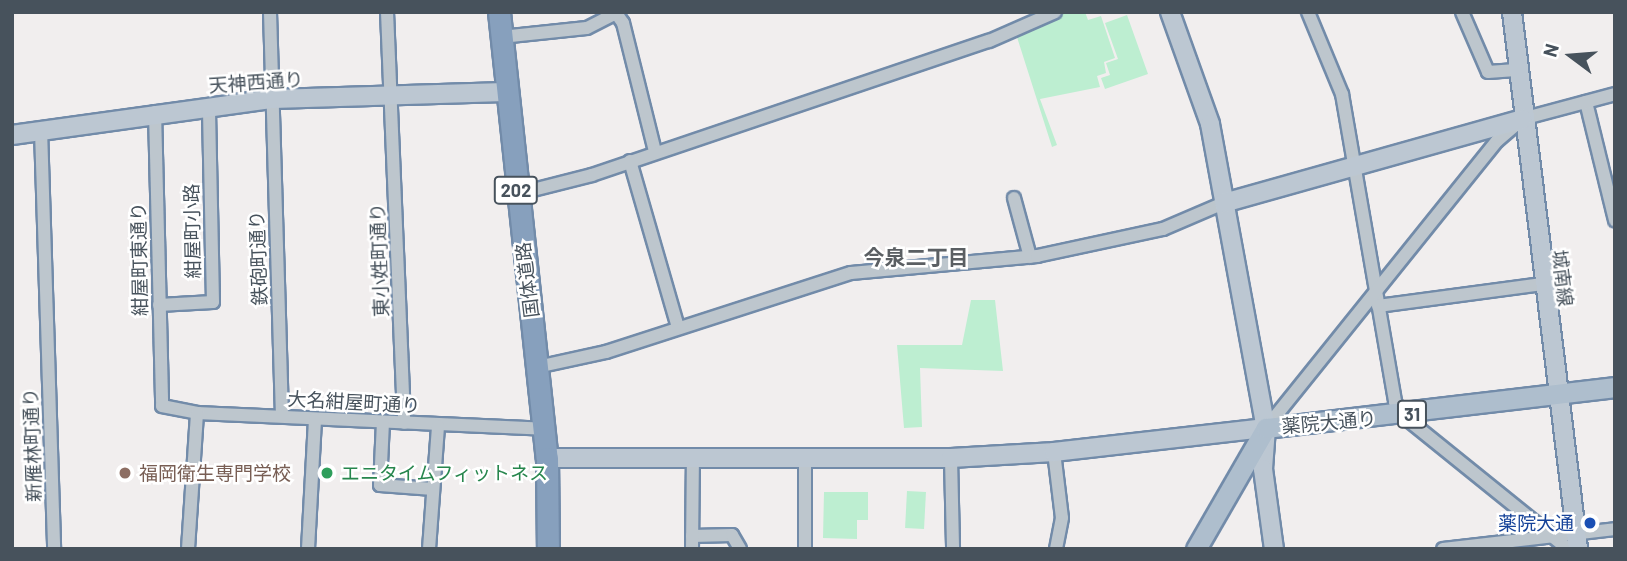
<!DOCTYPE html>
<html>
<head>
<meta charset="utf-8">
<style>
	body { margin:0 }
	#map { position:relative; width:1627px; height:561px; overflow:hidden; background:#f1eeee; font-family:Barlow,"Noto Sans JP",sans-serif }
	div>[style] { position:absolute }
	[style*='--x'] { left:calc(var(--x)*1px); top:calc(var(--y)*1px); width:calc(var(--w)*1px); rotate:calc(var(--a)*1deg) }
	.green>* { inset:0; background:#bdeed1; transform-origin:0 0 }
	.roads { filter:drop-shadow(2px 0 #728ba9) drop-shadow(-2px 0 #728ba9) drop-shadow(0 2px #728ba9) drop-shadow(0 -2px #728ba9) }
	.street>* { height:12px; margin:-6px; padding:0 6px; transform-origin:6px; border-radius:6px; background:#bdc6cd }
	.secondary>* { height:18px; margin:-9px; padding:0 9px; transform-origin:9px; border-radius:9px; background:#bcc7d2 }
	.primary>* { height:19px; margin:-9.5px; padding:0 9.5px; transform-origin:9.5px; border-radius:9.5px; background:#aebecd }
	.highway>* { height:21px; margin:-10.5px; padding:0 10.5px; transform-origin:10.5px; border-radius:10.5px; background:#87a0bd }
	.dots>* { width:19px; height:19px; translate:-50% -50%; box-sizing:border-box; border:4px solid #fff; border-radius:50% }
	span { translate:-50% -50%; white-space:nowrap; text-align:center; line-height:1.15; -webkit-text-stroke:5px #fff; paint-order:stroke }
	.shield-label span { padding:2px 5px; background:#fff; border:2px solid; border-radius:5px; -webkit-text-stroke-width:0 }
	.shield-label { font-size:18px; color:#47525c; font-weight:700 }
	.street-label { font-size:19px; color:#47525c }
	.education-label { font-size:19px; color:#785e54 }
	.left { translate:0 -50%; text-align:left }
	.leisure-label { font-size:19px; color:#27864d }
	.transit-label { font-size:19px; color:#164399 }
	.right { translate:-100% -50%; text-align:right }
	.neighbourhood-label { font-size:21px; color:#5b5f63; font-weight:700 }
	.frame { position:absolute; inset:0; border:14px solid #47525c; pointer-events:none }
	.north { position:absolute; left:1536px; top:21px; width:70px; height:70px; -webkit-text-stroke:5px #fff; paint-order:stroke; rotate:286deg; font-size:19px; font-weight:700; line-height:28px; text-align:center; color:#47525c }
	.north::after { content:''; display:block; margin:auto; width:24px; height:32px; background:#47525c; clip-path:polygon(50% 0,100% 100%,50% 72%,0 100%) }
</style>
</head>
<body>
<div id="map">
	<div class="green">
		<div style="clip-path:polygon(1068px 12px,1085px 12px,1088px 20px,1101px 16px,1115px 58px,1104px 62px,1106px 73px,1097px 76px,1100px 87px,1040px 99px,1057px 145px,1052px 147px,1016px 34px)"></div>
		<div style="clip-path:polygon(1127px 15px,1148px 74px,1105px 89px,1101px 78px,1110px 75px,1106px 63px,1118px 59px,1105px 23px)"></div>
		<div style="clip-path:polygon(971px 300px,995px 300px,1003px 371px,920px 368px,922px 427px,904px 428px,897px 345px,962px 345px)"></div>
		<div style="left:907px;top:491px;width:19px;height:37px;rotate:3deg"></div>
		<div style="clip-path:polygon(824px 492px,868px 492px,868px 520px,857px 520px,857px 539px,823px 538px)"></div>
	</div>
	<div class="roads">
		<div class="street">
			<div style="--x:270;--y:12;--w:404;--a:88.3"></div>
			<div style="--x:387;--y:12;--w:411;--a:87.6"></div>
			<div style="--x:1308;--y:12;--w:89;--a:67.5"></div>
			<div style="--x:1342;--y:94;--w:313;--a:80.2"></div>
			<div style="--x:1395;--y:402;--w:15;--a:62"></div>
			<div style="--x:1402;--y:415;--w:213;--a:38.9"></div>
			<div style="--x:1462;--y:12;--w:65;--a:66.6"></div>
			<div style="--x:1488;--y:72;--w:28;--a:-4"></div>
			<div style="--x:616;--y:13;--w:12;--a:55"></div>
			<div style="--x:623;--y:23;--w:132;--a:76"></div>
			<div style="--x:501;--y:37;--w:86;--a:-6"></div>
			<div style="--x:587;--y:28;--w:33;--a:-27"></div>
			<div style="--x:1586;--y:102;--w:122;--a:76.2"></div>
			<div style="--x:155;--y:112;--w:294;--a:88.6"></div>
			<div style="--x:162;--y:406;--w:36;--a:11"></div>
			<div style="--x:197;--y:413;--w:347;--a:2.6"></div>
			<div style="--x:41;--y:130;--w:419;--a:88.2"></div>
			<div style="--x:630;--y:161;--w:173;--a:73.9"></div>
			<div style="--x:517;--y:194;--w:77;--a:-14.2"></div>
			<div style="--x:592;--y:175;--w:419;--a:-18.7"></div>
			<div style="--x:989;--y:41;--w:72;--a:-23.7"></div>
			<div style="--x:1014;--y:198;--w:61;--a:74.8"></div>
			<div style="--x:159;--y:305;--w:54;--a:-3.2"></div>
			<div style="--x:213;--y:302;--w:197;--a:-91.2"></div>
			<div style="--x:1378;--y:306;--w:166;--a:-7.6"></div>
			<div style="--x:537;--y:367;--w:71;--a:-12.3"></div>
			<div style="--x:606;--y:352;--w:257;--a:-17.9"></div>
			<div style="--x:851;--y:273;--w:187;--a:-5.2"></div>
			<div style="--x:1037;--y:256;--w:129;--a:-12.1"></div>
			<div style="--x:1163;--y:229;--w:66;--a:-23.1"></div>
			<div style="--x:383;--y:422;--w:63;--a:92.7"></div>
			<div style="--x:380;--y:485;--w:53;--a:4.3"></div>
			<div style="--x:1266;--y:428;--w:368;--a:-51.2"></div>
			<div style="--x:1497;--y:141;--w:33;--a:-41"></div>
			<div style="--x:1522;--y:119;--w:96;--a:-15"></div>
			<div style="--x:1054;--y:452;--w:66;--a:83.1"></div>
			<div style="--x:1062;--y:518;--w:32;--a:101"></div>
			<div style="--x:951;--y:458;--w:91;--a:88.7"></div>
			<div style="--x:692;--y:536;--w:40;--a:-1.4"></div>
			<div style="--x:732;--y:535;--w:16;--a:60"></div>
			<div style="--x:188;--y:549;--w:136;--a:-86.2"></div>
			<div style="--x:308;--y:549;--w:130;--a:-86.9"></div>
			<div style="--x:429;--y:549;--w:123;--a:-85.8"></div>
			<div style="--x:692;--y:549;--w:89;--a:-89.4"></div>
			<div style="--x:805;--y:549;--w:91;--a:-90"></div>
			<div style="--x:1443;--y:549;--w:173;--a:-6.6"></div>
		</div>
		<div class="secondary">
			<div style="--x:1170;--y:12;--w:119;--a:70.3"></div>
			<div style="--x:1210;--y:124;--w:309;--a:79.6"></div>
			<div style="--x:1266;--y:428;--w:41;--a:94.2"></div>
			<div style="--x:1263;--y:469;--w:81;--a:82.2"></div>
			<div style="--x:1512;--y:12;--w:541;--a:82.99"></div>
			<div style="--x:12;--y:135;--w:263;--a:-7.9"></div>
			<div style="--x:273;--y:99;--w:232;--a:-1.7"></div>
			<div style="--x:1224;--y:203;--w:310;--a:-15.7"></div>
			<div style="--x:547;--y:458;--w:404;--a:0"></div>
			<div style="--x:951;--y:458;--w:103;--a:-3.3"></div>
			<div style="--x:1054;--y:452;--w:213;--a:-6.5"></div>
		</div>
		<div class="primary">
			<div style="--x:1196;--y:549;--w:140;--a:-60"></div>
			<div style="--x:1266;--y:428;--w:351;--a:-6.7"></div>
		</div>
		<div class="highway">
			<div style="--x:499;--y:12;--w:449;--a:83.9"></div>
			<div style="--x:547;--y:458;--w:91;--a:89.4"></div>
		</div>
	</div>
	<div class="dots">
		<div style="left:125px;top:473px;background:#8d6e63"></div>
		<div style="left:327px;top:473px;background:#2e9e5b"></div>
		<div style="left:1590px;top:523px;background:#1a4fb4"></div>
	</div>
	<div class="shield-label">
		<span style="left:516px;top:190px">202</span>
		<span style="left:1412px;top:414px">31</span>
	</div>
	<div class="street-label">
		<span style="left:256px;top:82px;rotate:-4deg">天神西通り</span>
		<span style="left:192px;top:231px;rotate:-91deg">紺屋町小路</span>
		<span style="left:258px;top:258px;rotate:-92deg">鉄砲町通り</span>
		<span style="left:139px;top:259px;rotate:-91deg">紺屋町東通り</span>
		<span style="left:379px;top:260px;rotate:-92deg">東小姓町通り</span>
		<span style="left:1563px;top:278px;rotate:83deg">城南線</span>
		<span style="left:527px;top:280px;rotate:-97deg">国体道路</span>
		<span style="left:354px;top:402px;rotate:3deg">大名紺屋町通り</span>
		<span style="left:1329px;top:422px;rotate:-5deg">薬院大通り</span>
		<span style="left:32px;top:445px;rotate:-92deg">新雁林町通り</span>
	</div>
	<div class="education-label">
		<span class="left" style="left:139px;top:473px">福岡衛生専門学校</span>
	</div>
	<div class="leisure-label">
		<span class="left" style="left:341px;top:473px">エニタイムフィットネス</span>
	</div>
	<div class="transit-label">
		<span class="right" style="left:1574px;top:523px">薬院大通</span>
	</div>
	<div class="neighbourhood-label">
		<span style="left:916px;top:257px">今泉二丁目</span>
	</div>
	<div class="frame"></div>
	<div class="north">N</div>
</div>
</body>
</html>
